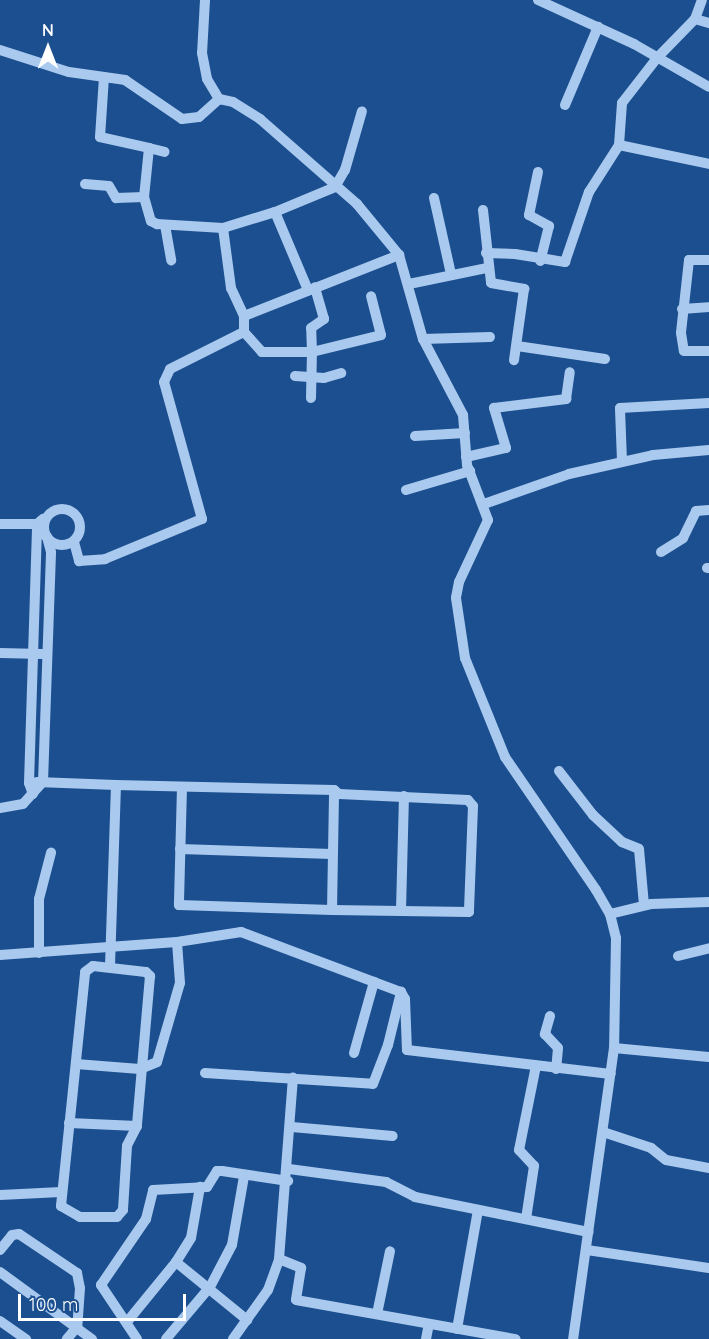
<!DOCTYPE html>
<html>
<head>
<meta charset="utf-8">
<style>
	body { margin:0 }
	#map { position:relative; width:709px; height:1339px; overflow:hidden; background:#1b4f8f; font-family:Quicksand,sans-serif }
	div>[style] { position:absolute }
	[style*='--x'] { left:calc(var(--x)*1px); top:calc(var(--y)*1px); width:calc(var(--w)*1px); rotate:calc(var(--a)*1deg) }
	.minor>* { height:10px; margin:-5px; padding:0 5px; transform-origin:5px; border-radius:5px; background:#a9c9ee }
	.minor>.ring { margin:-5px; padding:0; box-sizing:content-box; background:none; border:10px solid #a9c9ee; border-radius:50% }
	span { translate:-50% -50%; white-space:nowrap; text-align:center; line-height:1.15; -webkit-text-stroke:4.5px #1b4f8f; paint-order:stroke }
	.north { position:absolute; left:18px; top:18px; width:60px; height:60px; -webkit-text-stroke:4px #1b4f8f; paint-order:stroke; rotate:0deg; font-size:16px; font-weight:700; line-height:24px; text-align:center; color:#fff }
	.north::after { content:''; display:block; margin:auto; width:21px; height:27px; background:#fff; clip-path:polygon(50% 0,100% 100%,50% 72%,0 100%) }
	.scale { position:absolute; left:18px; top:1294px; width:168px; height:27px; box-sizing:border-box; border:3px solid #fff; border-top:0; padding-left:8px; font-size:18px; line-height:21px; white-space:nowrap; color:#fff; -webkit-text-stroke:4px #1b4f8f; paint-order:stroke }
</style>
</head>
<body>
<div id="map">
	<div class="minor">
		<div style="--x:205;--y:0;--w:53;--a:93.2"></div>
		<div style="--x:202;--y:53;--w:26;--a:79"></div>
		<div style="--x:207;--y:79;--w:23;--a:59"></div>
		<div style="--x:538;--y:0;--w:106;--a:24.6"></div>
		<div style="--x:634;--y:44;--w:86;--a:29.8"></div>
		<div style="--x:695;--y:19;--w:15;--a:16"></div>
		<div style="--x:0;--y:50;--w:72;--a:17.7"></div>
		<div style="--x:69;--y:72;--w:57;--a:8.1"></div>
		<div style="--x:125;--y:80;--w:69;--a:34.4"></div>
		<div style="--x:182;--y:119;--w:17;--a:-7"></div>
		<div style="--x:199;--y:117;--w:27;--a:-42"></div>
		<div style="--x:219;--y:99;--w:14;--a:12"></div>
		<div style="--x:233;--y:102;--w:32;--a:32"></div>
		<div style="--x:260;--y:119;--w:129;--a:41.2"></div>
		<div style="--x:357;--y:204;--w:66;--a:50.5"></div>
		<div style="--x:399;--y:255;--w:87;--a:74.1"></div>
		<div style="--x:423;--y:339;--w:86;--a:62.2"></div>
		<div style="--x:463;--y:415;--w:50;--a:85.4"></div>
		<div style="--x:467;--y:465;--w:59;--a:69.1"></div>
		<div style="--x:488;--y:520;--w:68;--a:115.1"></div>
		<div style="--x:459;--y:582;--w:16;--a:101"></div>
		<div style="--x:456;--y:598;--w:61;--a:81.5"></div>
		<div style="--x:465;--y:658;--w:107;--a:68"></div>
		<div style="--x:505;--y:757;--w:161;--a:55.6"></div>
		<div style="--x:596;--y:890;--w:28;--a:60"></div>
		<div style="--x:610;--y:914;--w:25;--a:76"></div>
		<div style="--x:616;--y:938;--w:110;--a:91"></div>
		<div style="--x:614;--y:1048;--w:294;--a:98"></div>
		<div style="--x:104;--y:77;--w:60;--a:93.8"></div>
		<div style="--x:100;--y:137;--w:50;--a:12.7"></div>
		<div style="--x:149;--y:148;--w:49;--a:95.8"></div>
		<div style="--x:144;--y:197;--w:25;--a:74"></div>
		<div style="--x:151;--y:221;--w:7;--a:27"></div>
		<div style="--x:157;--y:224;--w:66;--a:3.5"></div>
		<div style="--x:223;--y:228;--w:54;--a:-17.1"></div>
		<div style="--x:275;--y:212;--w:65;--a:-22.6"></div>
		<div style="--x:335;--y:187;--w:20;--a:-60"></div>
		<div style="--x:345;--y:170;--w:61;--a:-73.9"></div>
		<div style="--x:565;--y:105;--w:85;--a:-67.1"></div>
		<div style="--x:619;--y:145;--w:92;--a:11.9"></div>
		<div style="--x:149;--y:148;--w:16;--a:14"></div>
		<div style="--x:538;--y:172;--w:44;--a:101.8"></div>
		<div style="--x:529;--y:215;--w:23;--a:29"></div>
		<div style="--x:549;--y:226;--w:36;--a:104"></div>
		<div style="--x:85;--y:184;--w:24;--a:5"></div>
		<div style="--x:109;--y:186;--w:14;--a:60"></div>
		<div style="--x:116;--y:198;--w:28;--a:-2"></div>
		<div style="--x:434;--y:198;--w:78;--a:77.4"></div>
		<div style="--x:483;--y:210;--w:73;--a:83.7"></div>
		<div style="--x:491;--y:283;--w:34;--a:10"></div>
		<div style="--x:524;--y:289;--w:72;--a:98"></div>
		<div style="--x:275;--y:212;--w:85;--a:67.1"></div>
		<div style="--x:165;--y:225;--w:36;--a:80"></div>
		<div style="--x:223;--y:228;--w:61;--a:82.4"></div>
		<div style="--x:231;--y:288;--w:31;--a:65"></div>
		<div style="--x:486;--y:253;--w:29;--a:2"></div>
		<div style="--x:515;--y:254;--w:51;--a:9.1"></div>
		<div style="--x:565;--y:262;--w:74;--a:-71.1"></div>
		<div style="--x:589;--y:192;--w:56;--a:-57.4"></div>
		<div style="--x:619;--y:145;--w:42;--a:-85.9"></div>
		<div style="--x:622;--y:103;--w:57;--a:-52.1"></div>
		<div style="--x:657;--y:58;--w:54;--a:-45.7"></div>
		<div style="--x:695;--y:19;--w:20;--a:-70"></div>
		<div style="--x:709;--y:260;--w:20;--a:180"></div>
		<div style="--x:689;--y:260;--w:73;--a:96.3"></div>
		<div style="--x:681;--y:333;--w:18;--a:81"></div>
		<div style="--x:684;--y:351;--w:25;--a:0"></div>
		<div style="--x:409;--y:284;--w:80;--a:-11.6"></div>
		<div style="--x:682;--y:309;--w:27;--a:-4"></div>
		<div style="--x:244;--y:332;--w:27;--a:48"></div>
		<div style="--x:262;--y:352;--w:50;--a:0"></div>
		<div style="--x:312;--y:352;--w:24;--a:-92"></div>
		<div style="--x:311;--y:328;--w:16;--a:-35"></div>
		<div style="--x:324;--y:319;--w:33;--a:-106"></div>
		<div style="--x:423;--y:339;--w:67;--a:-1.7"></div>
		<div style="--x:517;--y:346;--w:89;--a:8.4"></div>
		<div style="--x:295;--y:376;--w:29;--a:4"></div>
		<div style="--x:324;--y:378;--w:18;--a:-16"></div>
		<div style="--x:311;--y:398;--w:46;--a:-88.8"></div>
		<div style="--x:312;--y:352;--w:71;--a:-13.8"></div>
		<div style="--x:381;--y:335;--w:40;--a:-104.4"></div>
		<div style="--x:415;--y:436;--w:50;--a:-3.4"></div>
		<div style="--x:466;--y:457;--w:41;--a:-12.7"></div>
		<div style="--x:506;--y:448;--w:42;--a:-106.7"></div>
		<div style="--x:494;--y:408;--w:73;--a:-7.1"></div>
		<div style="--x:566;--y:399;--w:27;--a:-82"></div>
		<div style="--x:622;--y:461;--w:53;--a:-92.2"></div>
		<div style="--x:620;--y:408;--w:89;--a:-3.2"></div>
		<div style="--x:406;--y:490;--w:67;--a:-16.5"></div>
		<div style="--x:484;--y:504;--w:90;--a:-19.4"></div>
		<div style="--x:569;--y:474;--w:86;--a:-12.7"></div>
		<div style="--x:653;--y:455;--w:56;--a:-5.1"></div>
		<div class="ring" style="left:44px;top:509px;width:26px;height:26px"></div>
		<div style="--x:0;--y:524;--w:37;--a:0"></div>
		<div style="--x:37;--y:524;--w:8;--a:-40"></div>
		<div style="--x:74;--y:542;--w:20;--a:75"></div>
		<div style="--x:79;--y:561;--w:26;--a:-4"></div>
		<div style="--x:105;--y:559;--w:105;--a:-22.4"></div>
		<div style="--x:202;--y:519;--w:142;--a:-105.5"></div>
		<div style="--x:164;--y:382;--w:14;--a:-65"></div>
		<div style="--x:170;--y:369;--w:83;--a:-26.6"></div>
		<div style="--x:244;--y:332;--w:16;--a:-90"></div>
		<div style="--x:244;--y:316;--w:167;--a:-21.5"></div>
		<div style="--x:661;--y:552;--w:26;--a:-32"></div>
		<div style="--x:683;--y:538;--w:30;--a:-64"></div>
		<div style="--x:696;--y:511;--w:13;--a:-4"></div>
		<div style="--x:707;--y:568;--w:2;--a:0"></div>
		<div style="--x:0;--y:653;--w:42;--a:1.4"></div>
		<div style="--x:559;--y:771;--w:56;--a:52.3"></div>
		<div style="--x:593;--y:815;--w:40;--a:43"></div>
		<div style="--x:622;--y:842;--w:18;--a:22"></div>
		<div style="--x:639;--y:849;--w:56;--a:84.9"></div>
		<div style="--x:37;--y:782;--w:79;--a:2.2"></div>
		<div style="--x:116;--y:785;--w:181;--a:91.9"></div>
		<div style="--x:116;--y:785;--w:218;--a:1.3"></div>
		<div style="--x:334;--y:790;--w:6;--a:39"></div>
		<div style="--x:339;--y:794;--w:129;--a:2.7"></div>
		<div style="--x:468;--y:800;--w:8;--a:50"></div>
		<div style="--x:473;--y:806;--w:106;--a:92.2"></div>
		<div style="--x:469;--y:912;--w:137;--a:-179.2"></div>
		<div style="--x:332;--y:910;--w:120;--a:-89"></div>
		<div style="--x:182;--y:787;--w:118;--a:91.5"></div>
		<div style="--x:179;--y:905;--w:153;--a:1.9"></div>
		<div style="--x:33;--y:794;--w:12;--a:-110"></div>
		<div style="--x:29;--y:783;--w:255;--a:-88.2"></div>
		<div style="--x:0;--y:808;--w:23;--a:-10"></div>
		<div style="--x:23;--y:804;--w:30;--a:-48"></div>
		<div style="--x:43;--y:782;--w:230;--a:-88"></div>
		<div style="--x:51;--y:552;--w:16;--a:-105"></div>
		<div style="--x:47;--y:537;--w:12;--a:-145"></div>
		<div style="--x:180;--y:849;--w:152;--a:1.9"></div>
		<div style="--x:401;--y:910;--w:114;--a:-88.5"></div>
		<div style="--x:610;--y:914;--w:42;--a:-13.7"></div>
		<div style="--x:651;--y:904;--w:58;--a:-2"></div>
		<div style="--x:39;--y:953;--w:54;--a:-90"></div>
		<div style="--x:39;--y:899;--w:48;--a:-75.4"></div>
		<div style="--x:0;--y:955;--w:177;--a:-4.2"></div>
		<div style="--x:177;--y:942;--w:65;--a:-8.9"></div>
		<div style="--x:241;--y:932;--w:171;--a:20.6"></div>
		<div style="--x:401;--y:992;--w:8;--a:60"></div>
		<div style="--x:405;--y:999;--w:51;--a:87.8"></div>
		<div style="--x:407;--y:1050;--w:205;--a:6.7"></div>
		<div style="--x:678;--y:956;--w:32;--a:-14"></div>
		<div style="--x:93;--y:966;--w:53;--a:6.5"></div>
		<div style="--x:146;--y:972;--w:6;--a:45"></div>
		<div style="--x:150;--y:976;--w:151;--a:95"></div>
		<div style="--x:137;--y:1126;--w:22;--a:117"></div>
		<div style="--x:127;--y:1146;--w:64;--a:93.6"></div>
		<div style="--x:123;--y:1210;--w:9;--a:131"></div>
		<div style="--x:117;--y:1217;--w:37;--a:180"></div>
		<div style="--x:80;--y:1217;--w:22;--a:-150"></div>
		<div style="--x:61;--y:1206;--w:235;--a:-84.1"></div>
		<div style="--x:85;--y:972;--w:10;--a:-37"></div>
		<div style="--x:550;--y:1016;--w:19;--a:106"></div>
		<div style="--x:545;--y:1034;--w:19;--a:47"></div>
		<div style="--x:558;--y:1048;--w:21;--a:95"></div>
		<div style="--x:614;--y:1048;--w:95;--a:5.4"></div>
		<div style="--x:354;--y:1053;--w:74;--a:-74.3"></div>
		<div style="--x:76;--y:1064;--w:64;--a:4.5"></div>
		<div style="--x:140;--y:1069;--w:18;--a:-22"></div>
		<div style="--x:157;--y:1062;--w:82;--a:-73.8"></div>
		<div style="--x:180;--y:983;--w:41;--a:-94.2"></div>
		<div style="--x:205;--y:1073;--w:168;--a:3.7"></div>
		<div style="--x:373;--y:1084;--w:42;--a:-69"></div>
		<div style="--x:388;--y:1045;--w:55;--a:-76.2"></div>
		<div style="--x:69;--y:1123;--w:68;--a:2.5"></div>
		<div style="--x:292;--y:1127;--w:101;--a:5.1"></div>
		<div style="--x:603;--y:1132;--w:51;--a:18.4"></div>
		<div style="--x:651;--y:1148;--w:19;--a:39"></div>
		<div style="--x:666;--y:1160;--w:44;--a:10.5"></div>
		<div style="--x:289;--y:1169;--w:98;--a:7.6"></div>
		<div style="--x:386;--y:1182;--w:33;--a:27"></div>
		<div style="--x:415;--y:1197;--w:177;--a:11.4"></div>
		<div style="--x:0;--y:1195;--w:61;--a:-2.8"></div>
		<div style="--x:526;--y:1219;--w:54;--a:-81.4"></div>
		<div style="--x:534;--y:1166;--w:22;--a:-133"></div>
		<div style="--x:519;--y:1150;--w:86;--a:-78.6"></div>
		<div style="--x:0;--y:1250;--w:19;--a:-51"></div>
		<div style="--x:12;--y:1235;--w:7;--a:-8"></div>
		<div style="--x:19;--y:1234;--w:70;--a:33.9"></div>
		<div style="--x:77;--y:1273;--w:15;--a:79"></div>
		<div style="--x:80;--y:1288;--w:39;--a:94"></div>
		<div style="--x:77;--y:1327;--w:16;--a:130"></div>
		<div style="--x:587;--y:1250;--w:123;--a:8.4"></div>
		<div style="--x:279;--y:1259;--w:24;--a:22"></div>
		<div style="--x:301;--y:1268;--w:32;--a:99"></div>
		<div style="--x:296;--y:1300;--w:223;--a:10.1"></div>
		<div style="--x:176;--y:1262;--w:92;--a:39.2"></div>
		<div style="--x:0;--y:1272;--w:114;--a:36.1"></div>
		<div style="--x:377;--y:1314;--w:64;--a:-78.3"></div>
		<div style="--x:0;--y:1321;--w:32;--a:35"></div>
		<div style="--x:127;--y:1322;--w:77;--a:-50.8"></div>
		<div style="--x:176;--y:1262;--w:28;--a:-58"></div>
		<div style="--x:191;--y:1238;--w:52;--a:-80"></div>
		<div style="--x:457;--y:1329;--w:121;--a:-80"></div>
		<div style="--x:137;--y:1339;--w:65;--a:-123.7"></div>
		<div style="--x:101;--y:1285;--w:80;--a:-55.7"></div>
		<div style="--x:146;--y:1219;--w:30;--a:-76"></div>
		<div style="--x:153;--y:1190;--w:54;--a:-3.2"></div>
		<div style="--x:207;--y:1187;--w:19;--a:-58"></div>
		<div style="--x:217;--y:1171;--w:5;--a:0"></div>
		<div style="--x:222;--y:1171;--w:67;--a:8.6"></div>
		<div style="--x:166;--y:1339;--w:68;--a:-49.8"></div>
		<div style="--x:210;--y:1287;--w:47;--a:-62.4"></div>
		<div style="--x:232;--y:1245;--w:70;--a:-80.1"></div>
		<div style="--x:233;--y:1339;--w:60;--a:-54.5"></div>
		<div style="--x:268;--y:1290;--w:33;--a:-70"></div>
		<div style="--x:279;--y:1259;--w:182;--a:-85.6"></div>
		<div style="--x:426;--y:1339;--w:15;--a:-79"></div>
	</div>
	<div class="north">N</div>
	<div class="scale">100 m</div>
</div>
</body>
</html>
